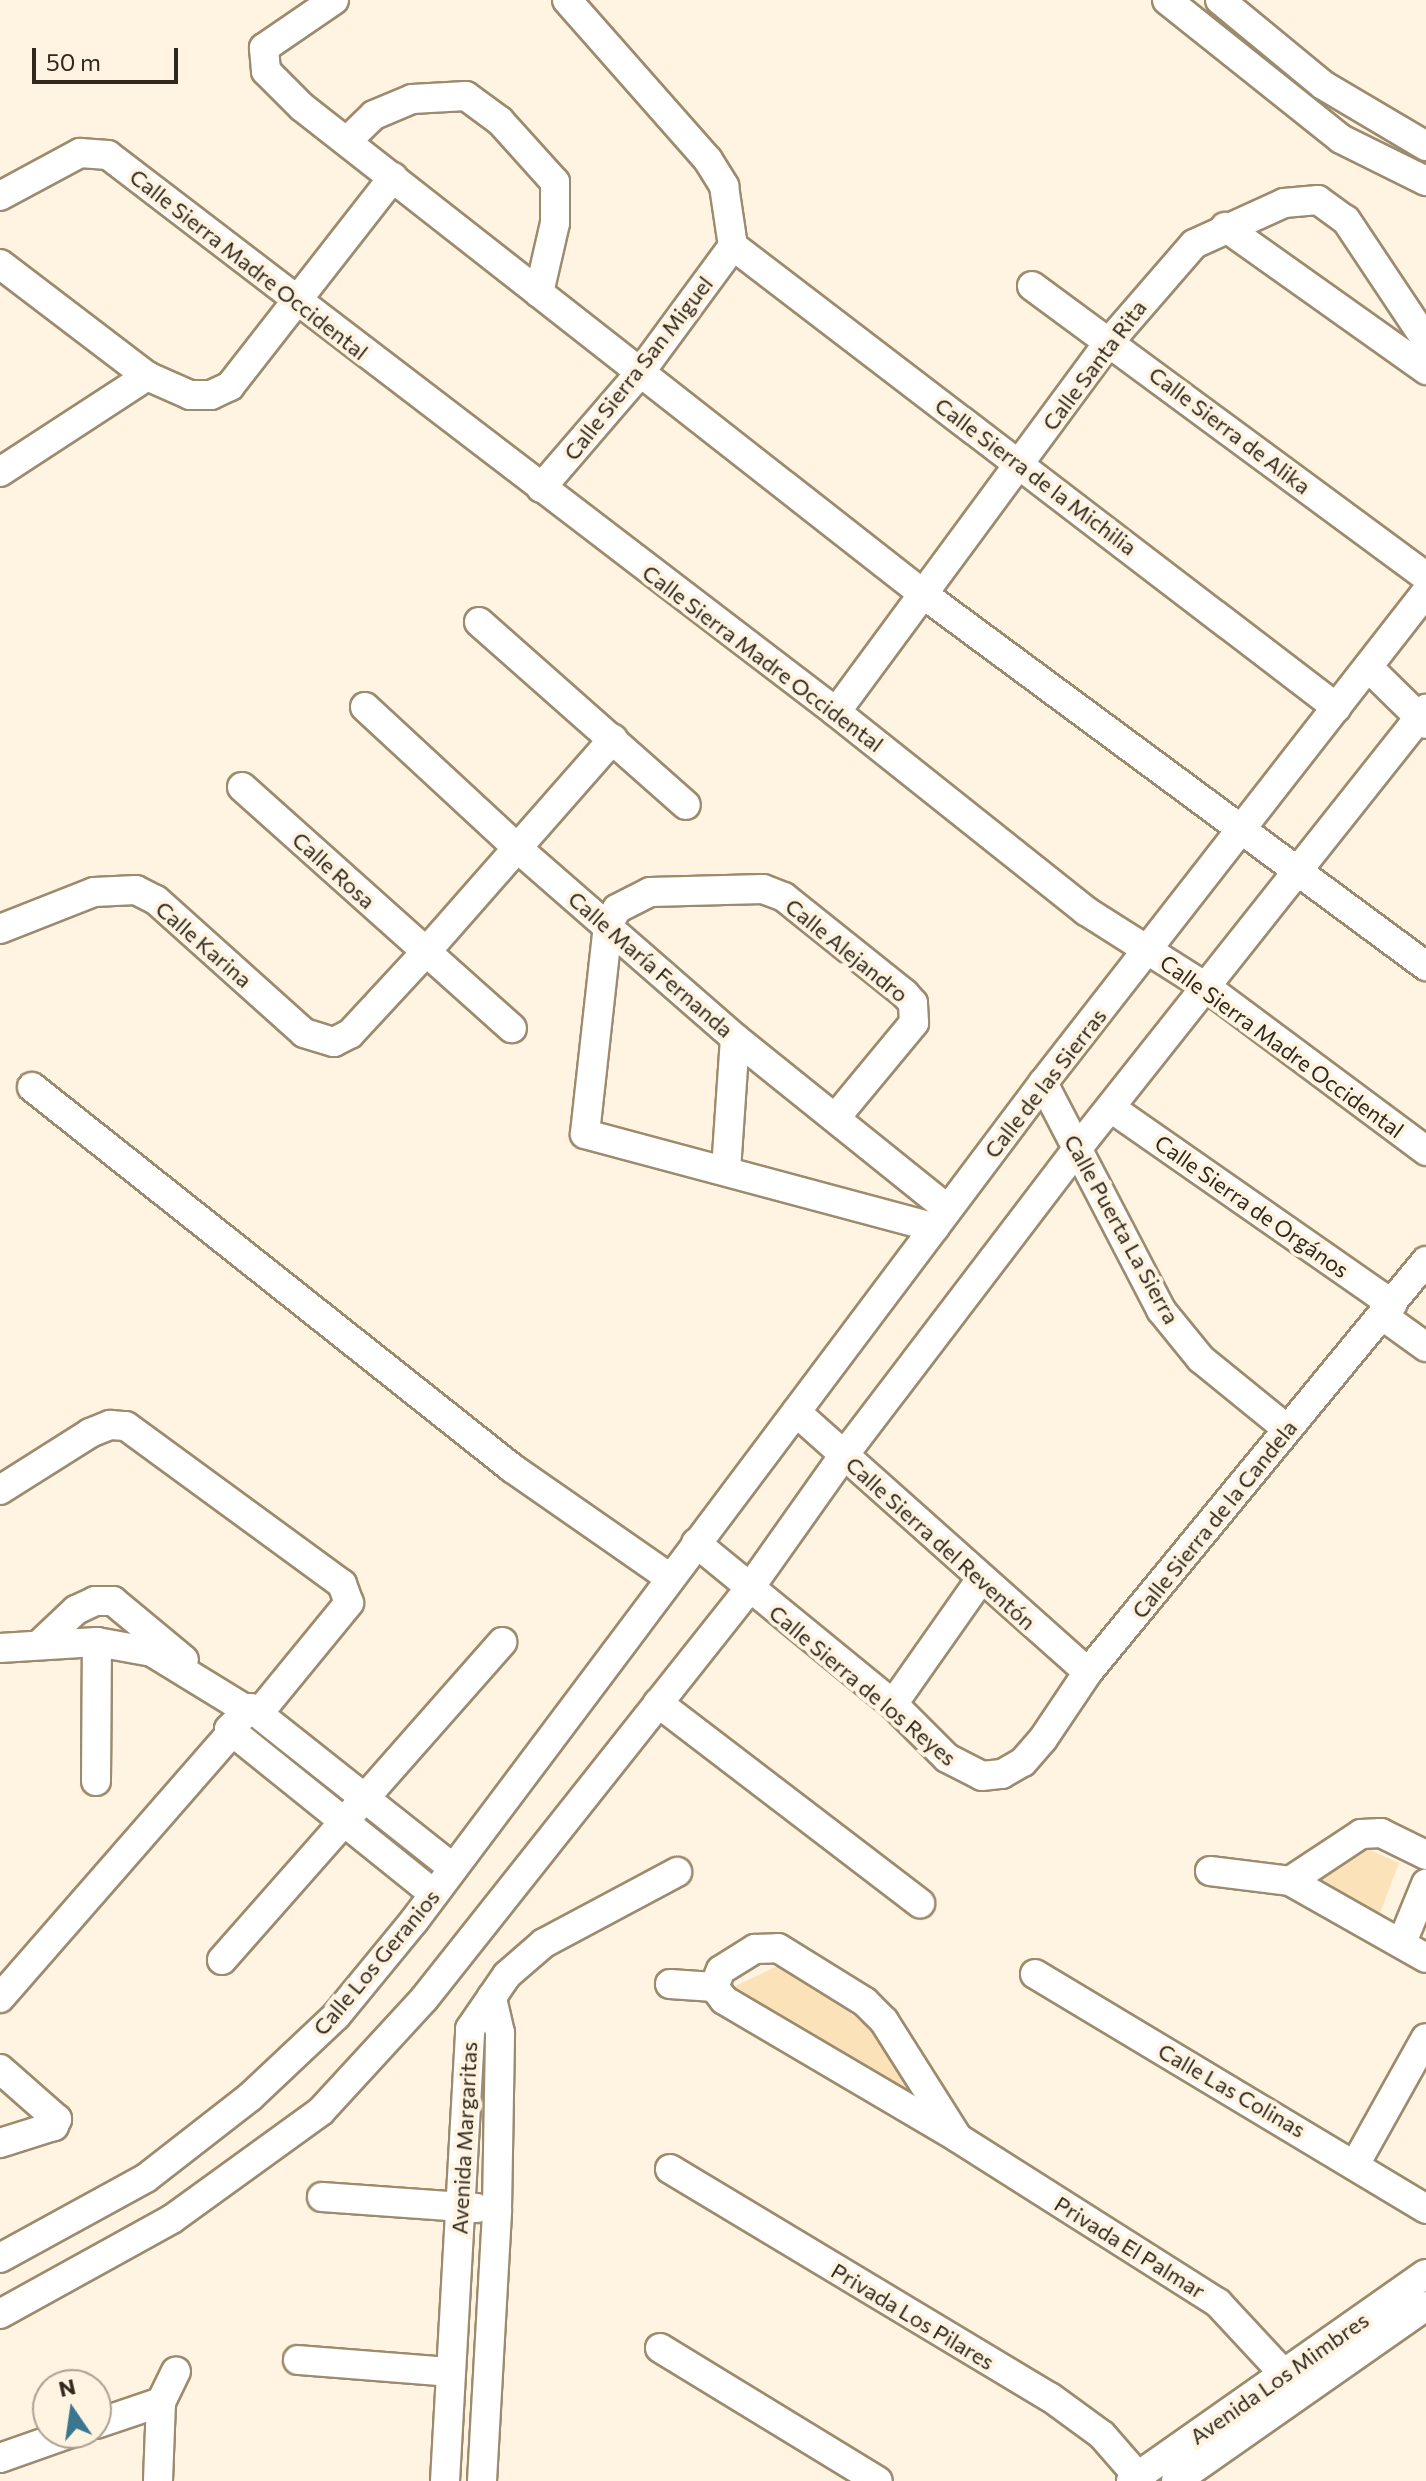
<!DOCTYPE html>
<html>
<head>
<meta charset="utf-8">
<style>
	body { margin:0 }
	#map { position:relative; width:1426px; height:2481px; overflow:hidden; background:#fff3e1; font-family:Commissioner,sans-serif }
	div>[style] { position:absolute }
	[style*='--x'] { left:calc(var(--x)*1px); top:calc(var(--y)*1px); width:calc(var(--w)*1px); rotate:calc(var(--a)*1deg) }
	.green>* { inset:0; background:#fbe2b9 }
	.roads { filter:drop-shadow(2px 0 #9c8b6e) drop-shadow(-2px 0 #9c8b6e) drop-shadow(0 2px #9c8b6e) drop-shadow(0 -2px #9c8b6e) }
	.minor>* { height:28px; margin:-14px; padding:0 14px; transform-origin:14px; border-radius:14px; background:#fff }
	span { translate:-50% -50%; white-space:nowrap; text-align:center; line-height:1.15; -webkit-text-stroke:8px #fff3e1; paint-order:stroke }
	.street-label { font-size:22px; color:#2f281c }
	.north { position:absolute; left:32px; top:2369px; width:80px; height:80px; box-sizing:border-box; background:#fff3e1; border:2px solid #aca292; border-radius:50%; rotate:347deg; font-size:22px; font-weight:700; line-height:32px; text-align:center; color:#2f281c }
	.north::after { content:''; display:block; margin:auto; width:28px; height:36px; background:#3a778e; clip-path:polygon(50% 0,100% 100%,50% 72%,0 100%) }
	.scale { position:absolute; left:32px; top:48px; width:146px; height:36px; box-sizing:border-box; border:4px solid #2f281c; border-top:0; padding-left:10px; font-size:24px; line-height:28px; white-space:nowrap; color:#2f281c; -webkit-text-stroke:6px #fff3e1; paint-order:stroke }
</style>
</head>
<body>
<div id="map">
	<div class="green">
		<div style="clip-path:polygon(1361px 1846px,1399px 1863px,1378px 1918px,1307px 1878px)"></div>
		<div style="clip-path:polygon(786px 1962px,869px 2028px,918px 2104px,729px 1989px)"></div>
	</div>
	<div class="roads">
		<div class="minor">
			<div style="--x:334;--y:0;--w:85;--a:145.6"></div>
			<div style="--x:264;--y:48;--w:23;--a:85"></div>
			<div style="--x:266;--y:71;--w:51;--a:45"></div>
			<div style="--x:302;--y:107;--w:789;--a:38.1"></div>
			<div style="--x:923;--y:594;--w:626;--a:36.49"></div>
			<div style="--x:567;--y:0;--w:213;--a:48.6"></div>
			<div style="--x:708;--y:160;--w:31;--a:58"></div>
			<div style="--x:724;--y:186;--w:61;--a:81.5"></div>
			<div style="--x:1167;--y:0;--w:223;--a:38.6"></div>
			<div style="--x:1341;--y:139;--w:95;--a:26.3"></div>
			<div style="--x:1220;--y:0;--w:134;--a:39.5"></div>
			<div style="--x:1323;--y:85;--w:120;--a:30.6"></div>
			<div style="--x:347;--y:141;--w:37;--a:-44"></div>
			<div style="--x:374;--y:115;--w:41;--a:-22.8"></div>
			<div style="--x:412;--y:99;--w:54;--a:-3.2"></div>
			<div style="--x:466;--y:96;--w:42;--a:36.3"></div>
			<div style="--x:500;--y:121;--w:82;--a:48"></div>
			<div style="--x:555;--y:182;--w:41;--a:90"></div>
			<div style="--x:555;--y:223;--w:72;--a:102.9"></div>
			<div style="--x:0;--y:196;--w:91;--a:-28.3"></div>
			<div style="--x:80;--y:153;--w:28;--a:4"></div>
			<div style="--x:108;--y:155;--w:917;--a:37.42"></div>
			<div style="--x:836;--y:712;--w:320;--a:38.5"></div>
			<div style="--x:1086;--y:911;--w:146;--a:32.4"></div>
			<div style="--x:1209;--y:989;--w:271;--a:36.7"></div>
			<div style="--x:1225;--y:227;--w:247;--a:35.4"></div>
			<div style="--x:733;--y:246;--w:760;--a:37.41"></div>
			<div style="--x:0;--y:264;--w:185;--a:37.3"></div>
			<div style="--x:147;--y:376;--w:47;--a:23.8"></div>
			<div style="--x:190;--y:395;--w:21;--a:0"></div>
			<div style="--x:211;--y:395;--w:21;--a:-25"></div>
			<div style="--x:230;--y:386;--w:265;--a:-52"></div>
			<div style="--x:1032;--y:286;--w:489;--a:36.4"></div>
			<div style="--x:0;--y:472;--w:176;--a:-33.1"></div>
			<div style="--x:541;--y:488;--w:150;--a:-49.3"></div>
			<div style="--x:639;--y:374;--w:159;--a:-53.7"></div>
			<div style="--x:479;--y:622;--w:276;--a:41.5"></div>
			<div style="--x:1368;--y:667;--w:81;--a:44.5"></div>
			<div style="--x:365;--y:707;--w:205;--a:42.8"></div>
			<div style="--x:515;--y:846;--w:292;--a:41.1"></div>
			<div style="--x:735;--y:1038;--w:273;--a:38.8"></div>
			<div style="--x:836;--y:712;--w:461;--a:-53.6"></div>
			<div style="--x:1110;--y:341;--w:128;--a:-49.1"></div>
			<div style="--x:1194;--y:244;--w:99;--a:-24.5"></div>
			<div style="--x:1284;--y:203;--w:34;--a:-5"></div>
			<div style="--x:1318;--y:200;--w:34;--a:36"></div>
			<div style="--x:1346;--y:220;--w:144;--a:56.3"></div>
			<div style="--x:242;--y:787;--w:362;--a:41.8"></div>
			<div style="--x:0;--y:929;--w:101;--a:-21.5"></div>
			<div style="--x:94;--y:892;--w:42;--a:-2.7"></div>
			<div style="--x:136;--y:890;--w:22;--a:27"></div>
			<div style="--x:156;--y:900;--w:199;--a:41.9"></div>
			<div style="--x:304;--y:1033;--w:31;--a:17"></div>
			<div style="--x:334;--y:1042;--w:18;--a:-27"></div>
			<div style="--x:350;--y:1034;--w:110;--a:-47.2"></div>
			<div style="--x:425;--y:953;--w:285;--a:-48.7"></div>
			<div style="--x:1043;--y:1083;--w:256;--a:62.5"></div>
			<div style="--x:1161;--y:1310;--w:63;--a:50.8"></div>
			<div style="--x:1201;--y:1359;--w:109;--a:39.1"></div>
			<div style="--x:32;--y:1087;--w:613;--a:38.44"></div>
			<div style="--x:512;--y:1468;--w:193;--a:34.8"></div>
			<div style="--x:1111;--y:1108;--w:343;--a:34.9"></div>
			<div style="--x:837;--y:1116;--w:121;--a:-50.4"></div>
			<div style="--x:914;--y:1023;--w:20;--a:-93"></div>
			<div style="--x:913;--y:1003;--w:12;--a:-132"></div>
			<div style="--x:905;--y:994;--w:155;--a:-141.3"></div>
			<div style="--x:784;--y:897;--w:22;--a:-159"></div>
			<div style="--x:763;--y:889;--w:113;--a:178.5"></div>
			<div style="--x:650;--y:892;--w:37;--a:153"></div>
			<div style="--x:617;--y:909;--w:18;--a:119"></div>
			<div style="--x:608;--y:925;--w:210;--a:96.3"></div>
			<div style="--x:585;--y:1134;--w:362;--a:15"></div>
			<div style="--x:726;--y:1170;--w:132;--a:-86.1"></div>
			<div style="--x:1383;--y:1316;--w:53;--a:35.8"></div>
			<div style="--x:796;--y:1412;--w:391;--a:41.7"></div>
			<div style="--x:0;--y:1490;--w:107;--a:-32.3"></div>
			<div style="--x:90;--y:1433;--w:22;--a:-22"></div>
			<div style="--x:110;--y:1425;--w:16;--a:4"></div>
			<div style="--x:126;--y:1426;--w:268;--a:36.2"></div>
			<div style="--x:342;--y:1584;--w:20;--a:70"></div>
			<div style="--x:349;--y:1603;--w:142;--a:129.3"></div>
			<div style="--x:696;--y:1543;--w:254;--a:39.3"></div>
			<div style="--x:893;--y:1704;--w:76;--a:45"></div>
			<div style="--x:947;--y:1758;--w:39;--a:27"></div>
			<div style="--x:982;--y:1776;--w:20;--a:-6"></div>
			<div style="--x:1002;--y:1774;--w:24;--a:-30"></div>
			<div style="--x:1023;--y:1762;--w:30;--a:-49"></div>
			<div style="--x:1043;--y:1739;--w:81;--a:-56.1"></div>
			<div style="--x:1088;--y:1672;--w:532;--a:-50.57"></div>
			<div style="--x:42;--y:1642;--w:47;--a:-43.3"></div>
			<div style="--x:76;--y:1610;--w:21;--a:-25"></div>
			<div style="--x:95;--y:1601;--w:18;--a:0"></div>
			<div style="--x:113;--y:1601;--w:92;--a:39.7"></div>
			<div style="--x:0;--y:1648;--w:97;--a:-3.5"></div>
			<div style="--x:97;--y:1642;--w:56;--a:10.3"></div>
			<div style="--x:152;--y:1652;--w:109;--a:31.5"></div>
			<div style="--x:658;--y:1703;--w:330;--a:37.4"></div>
			<div style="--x:893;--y:1704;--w:151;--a:-54.9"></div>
			<div style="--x:96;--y:1781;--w:139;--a:-89.6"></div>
			<div style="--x:1210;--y:1871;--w:81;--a:7.1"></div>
			<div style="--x:1290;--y:1881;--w:156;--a:29.5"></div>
			<div style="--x:1290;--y:1881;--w:85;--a:-33.5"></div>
			<div style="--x:1361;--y:1834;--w:20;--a:-3"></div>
			<div style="--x:1381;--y:1833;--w:50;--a:26.1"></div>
			<div style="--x:434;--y:1894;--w:263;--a:-141.2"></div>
			<div style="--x:229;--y:1729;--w:30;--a:-44"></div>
			<div style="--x:251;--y:1708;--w:258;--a:38.4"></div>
			<div style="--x:1403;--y:1940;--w:61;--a:-67.7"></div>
			<div style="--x:222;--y:1960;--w:424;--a:-48.6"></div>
			<div style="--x:1035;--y:1974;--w:456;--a:31"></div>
			<div style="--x:670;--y:1984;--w:44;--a:3.9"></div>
			<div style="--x:714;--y:1987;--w:16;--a:52"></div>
			<div style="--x:724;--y:2000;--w:272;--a:30.5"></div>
			<div style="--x:958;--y:2138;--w:308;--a:32.4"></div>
			<div style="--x:1218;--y:2303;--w:98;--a:47.1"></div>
			<div style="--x:714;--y:1987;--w:18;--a:-68"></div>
			<div style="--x:721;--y:1970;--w:40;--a:-32"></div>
			<div style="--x:755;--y:1949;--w:23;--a:-2"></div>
			<div style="--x:778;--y:1948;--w:102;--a:31.8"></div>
			<div style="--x:865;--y:2002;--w:27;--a:45"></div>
			<div style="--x:884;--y:2021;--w:135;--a:57.7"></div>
			<div style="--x:0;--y:1998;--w:353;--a:-48.9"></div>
			<div style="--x:0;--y:2069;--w:76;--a:41.3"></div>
			<div style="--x:57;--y:2119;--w:8;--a:113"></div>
			<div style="--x:54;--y:2126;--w:57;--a:162.5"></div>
			<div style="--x:1356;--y:2163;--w:143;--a:-60.8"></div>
			<div style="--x:670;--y:2169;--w:443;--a:31"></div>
			<div style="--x:1050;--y:2397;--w:64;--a:36.2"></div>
			<div style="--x:1102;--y:2435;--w:61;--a:49"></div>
			<div style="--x:322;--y:2197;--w:155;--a:4.1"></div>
			<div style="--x:0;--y:2258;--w:166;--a:-28.7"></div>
			<div style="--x:146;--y:2178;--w:132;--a:-37.9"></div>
			<div style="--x:250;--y:2097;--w:118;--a:-43.3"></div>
			<div style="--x:336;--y:2016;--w:123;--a:-50.6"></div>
			<div style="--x:414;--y:1921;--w:1048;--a:-53.11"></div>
			<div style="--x:1043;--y:1083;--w:623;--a:-52.04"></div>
			<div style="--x:0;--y:2314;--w:196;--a:-28.9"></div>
			<div style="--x:172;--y:2219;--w:184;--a:-35.9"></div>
			<div style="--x:321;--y:2111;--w:152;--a:-47.4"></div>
			<div style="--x:424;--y:1999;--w:523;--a:-51.6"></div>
			<div style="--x:749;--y:1589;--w:164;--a:-54.7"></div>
			<div style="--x:844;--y:1455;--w:385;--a:-52.7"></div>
			<div style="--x:1077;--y:1149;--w:562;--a:-51.58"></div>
			<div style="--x:660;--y:2348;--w:255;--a:31.4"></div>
			<div style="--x:298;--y:2360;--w:153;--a:4.5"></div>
			<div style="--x:161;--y:2402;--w:34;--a:-64"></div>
			<div style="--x:96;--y:2424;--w:69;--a:-18.7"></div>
			<div style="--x:161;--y:2402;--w:79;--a:92.2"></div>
			<div style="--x:0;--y:2458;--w:75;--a:-19.4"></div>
			<div style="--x:445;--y:2481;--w:453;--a:-86.8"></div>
			<div style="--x:470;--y:2029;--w:65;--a:-55.6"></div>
			<div style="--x:507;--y:1975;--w:49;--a:-40.9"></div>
			<div style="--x:544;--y:1943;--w:151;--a:-28.1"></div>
			<div style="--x:482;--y:2481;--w:272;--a:-86.8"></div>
			<div style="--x:497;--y:2209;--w:176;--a:-89"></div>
			<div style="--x:500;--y:2033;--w:37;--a:-103"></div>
			<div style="--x:1131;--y:2481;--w:360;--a:-35.1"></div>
			<div style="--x:1176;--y:2481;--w:305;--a:-35"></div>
		</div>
	</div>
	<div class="street-label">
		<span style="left:249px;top:264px;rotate:38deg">Calle Sierra Madre Occidental</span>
		<span style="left:1094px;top:365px;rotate:-53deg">Calle Santa Rita</span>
		<span style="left:638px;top:368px;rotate:-52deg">Calle Sierra San Miguel</span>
		<span style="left:1230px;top:430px;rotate:37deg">Calle Sierra de Alika</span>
		<span style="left:1036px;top:476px;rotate:37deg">Calle Sierra de la Michilia</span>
		<span style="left:763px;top:658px;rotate:37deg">Calle Sierra Madre Occidental</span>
		<span style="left:334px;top:870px;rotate:42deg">Calle Rosa</span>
		<span style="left:204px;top:944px;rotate:41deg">Calle Karina</span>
		<span style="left:847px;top:950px;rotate:39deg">Calle Alejandro</span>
		<span style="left:651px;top:964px;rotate:41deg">Calle María Fernanda</span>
		<span style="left:1282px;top:1046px;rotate:36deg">Calle Sierra Madre Occidental</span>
		<span style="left:1045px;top:1083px;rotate:-52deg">Calle de las Sierras</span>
		<span style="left:1252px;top:1206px;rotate:35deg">Calle Sierra de Orgános</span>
		<span style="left:1122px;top:1229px;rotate:61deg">Calle Puerta La Sierra</span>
		<span style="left:1214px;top:1519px;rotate:-51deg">Calle Sierra de la Candela</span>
		<span style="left:941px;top:1543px;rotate:42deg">Calle Sierra del Reventón</span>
		<span style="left:863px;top:1685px;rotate:40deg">Calle Sierra de los Reyes</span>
		<span style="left:376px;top:1962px;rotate:-50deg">Calle Los Geranios</span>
		<span style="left:1232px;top:2090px;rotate:30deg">Calle Las Colinas</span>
		<span style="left:464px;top:2138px;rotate:-87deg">Avenida Margaritas</span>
		<span style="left:1130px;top:2247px;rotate:32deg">Privada El Palmar</span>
		<span style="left:913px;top:2316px;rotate:31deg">Privada Los Pilares</span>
		<span style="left:1279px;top:2378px;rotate:-35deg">Avenida Los Mimbres</span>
	</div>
	<div class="north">N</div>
	<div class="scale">50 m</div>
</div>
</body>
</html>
